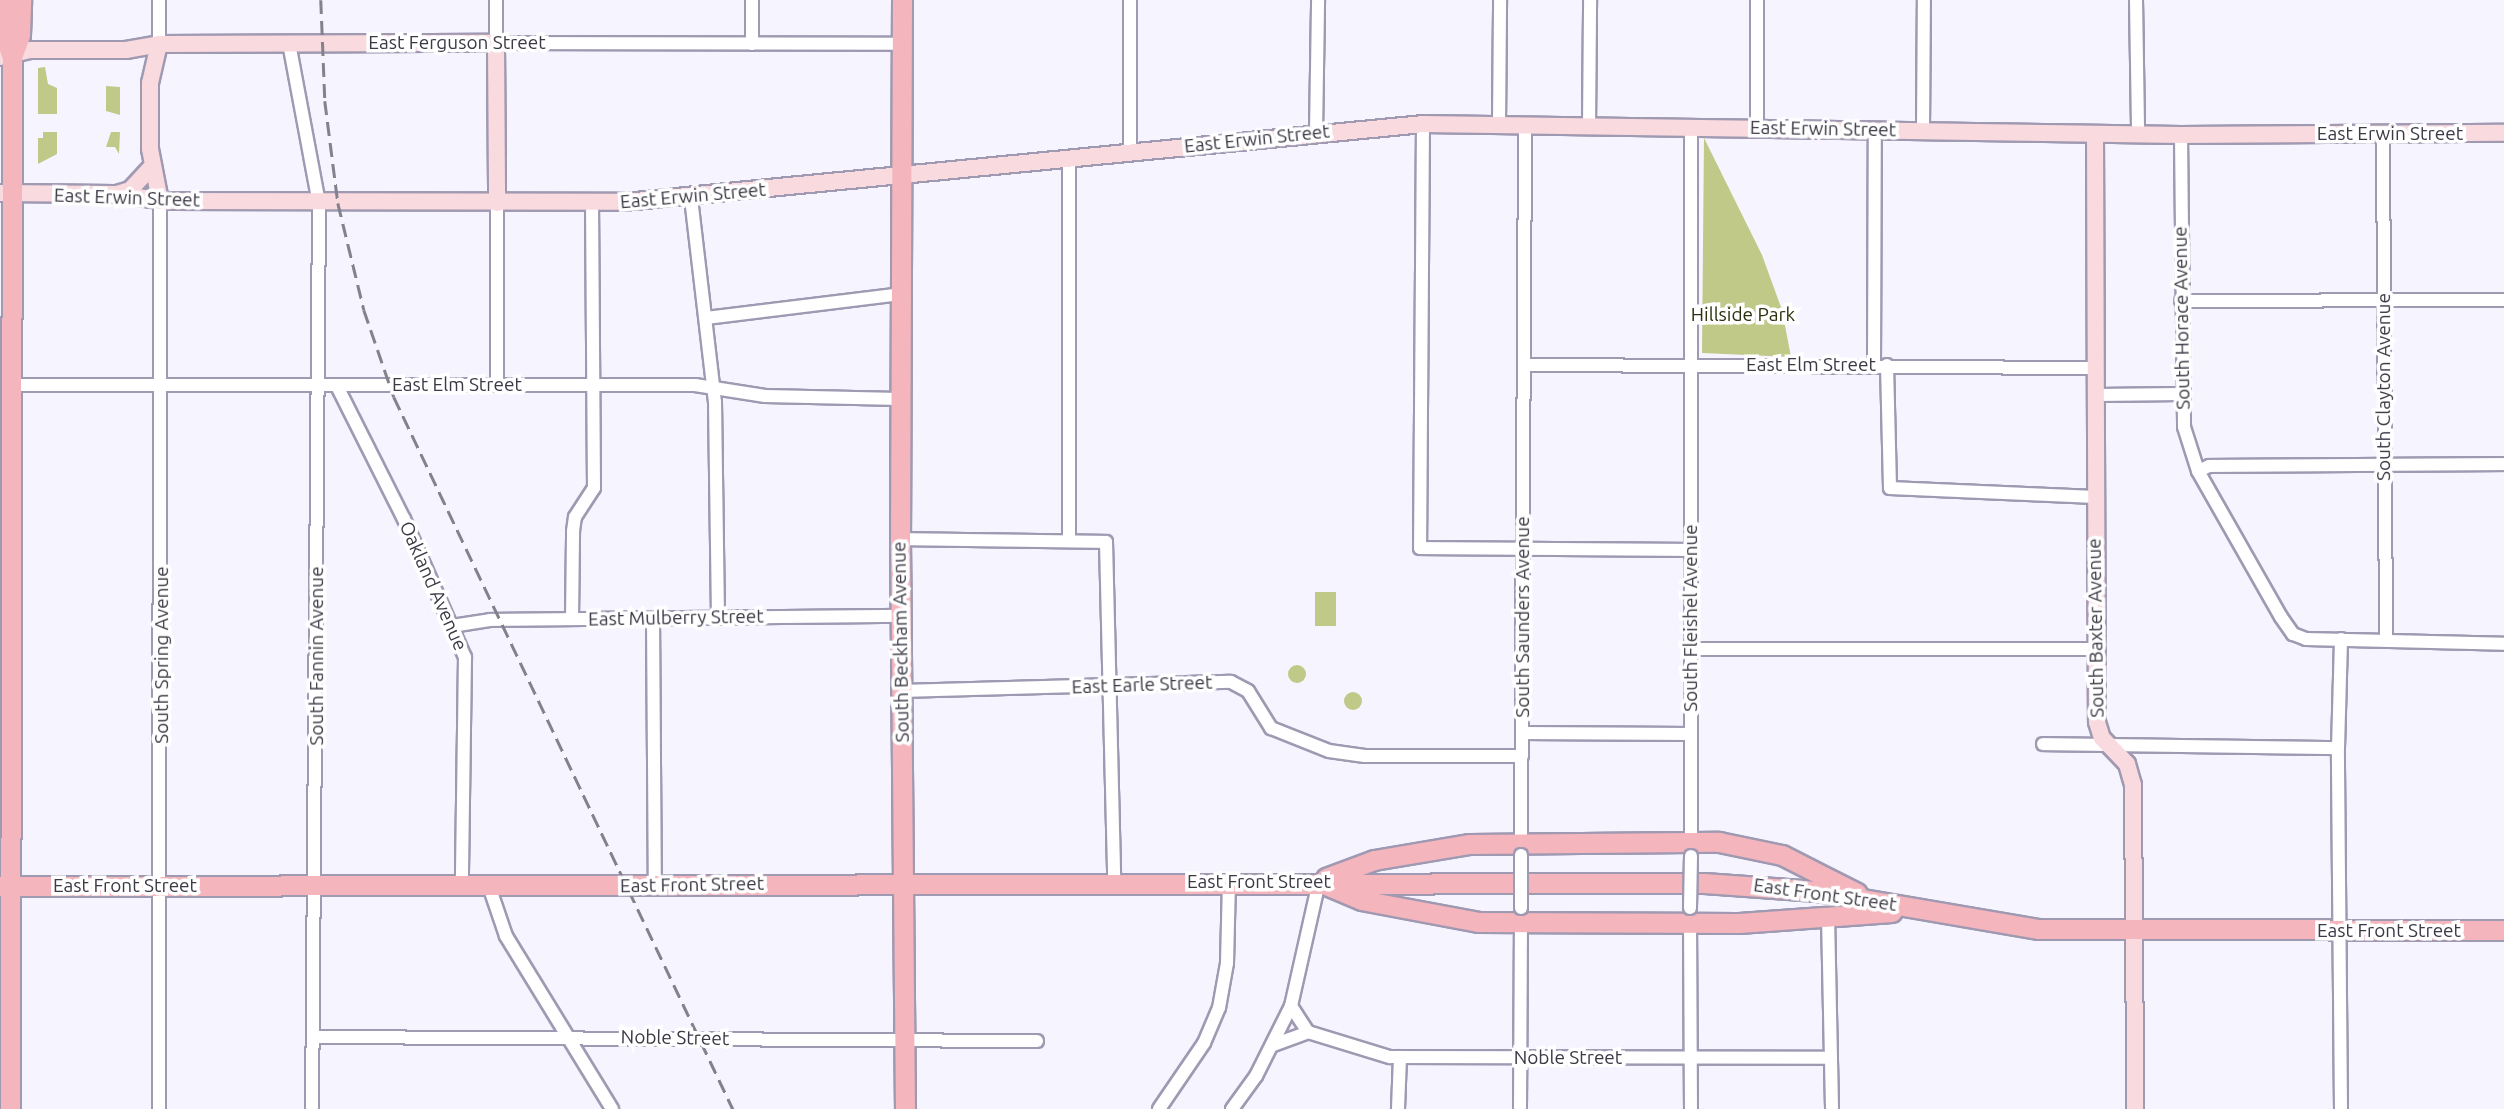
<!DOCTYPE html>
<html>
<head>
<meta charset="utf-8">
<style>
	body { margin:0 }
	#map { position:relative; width:2504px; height:1109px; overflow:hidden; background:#f6f4ff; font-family:Ubuntu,sans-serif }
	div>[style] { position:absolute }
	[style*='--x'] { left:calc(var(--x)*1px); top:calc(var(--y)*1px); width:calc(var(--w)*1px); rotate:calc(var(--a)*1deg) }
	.green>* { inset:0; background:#c0c988; transform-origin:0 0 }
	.round { border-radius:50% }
	.roads { filter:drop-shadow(2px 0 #9f99b2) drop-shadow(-2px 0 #9f99b2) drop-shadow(0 2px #9f99b2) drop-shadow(0 -2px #9f99b2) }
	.street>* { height:12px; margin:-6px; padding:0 6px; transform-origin:6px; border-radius:6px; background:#fff }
	.secondary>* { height:16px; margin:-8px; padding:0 8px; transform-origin:8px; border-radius:8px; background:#f9dade }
	.primary>* { height:19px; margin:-9.5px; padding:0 9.5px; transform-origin:9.5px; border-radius:9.5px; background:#f4b5bc }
	.rail>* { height:2.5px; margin-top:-1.25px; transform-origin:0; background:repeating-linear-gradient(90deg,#83818c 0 14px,transparent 0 21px) }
	.bridges { filter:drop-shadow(2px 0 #9f99b2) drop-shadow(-2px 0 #9f99b2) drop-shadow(0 2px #9f99b2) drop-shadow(0 -2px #9f99b2) }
	.street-bridge>* { height:12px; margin:-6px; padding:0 6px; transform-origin:6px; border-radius:6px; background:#fff }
	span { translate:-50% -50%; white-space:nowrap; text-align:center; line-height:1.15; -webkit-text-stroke:7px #fff; paint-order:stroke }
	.street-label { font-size:19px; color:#3b3944 }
	.park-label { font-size:19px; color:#2d300f }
</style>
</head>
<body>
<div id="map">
	<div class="green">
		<div style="clip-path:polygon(45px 67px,48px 84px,57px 88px,57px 114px,38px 114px,38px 68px)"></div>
		<div style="clip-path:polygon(106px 86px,120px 87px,120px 115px,106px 111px)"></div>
		<div style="clip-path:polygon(43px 132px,57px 132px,57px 154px,38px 164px,38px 138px,43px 138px)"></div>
		<div style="clip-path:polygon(111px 132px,120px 132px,119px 154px,115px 147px,106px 147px)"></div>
		<div style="clip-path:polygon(1704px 138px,1762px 255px,1782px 310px,1791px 357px,1702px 353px)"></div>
		<div style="left:1336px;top:592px;width:34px;height:21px;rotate:90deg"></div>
		<div class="round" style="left:1288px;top:665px;width:18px;height:18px"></div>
		<div class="round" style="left:1344px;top:692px;width:18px;height:18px"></div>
	</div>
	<div class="roads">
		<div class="street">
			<div style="--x:496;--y:0;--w:43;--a:90"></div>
			<div style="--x:496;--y:43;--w:407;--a:0.1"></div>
			<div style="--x:2136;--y:0;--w:134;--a:89.1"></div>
			<div style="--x:289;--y:43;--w:163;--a:79.4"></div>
			<div style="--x:319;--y:203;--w:906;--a:90.44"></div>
			<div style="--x:159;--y:44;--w:44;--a:-90"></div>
			<div style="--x:752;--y:44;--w:44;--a:-90"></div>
			<div style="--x:1423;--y:124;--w:424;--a:90.4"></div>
			<div style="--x:1420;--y:548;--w:272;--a:0.4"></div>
			<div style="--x:1499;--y:125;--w:125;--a:-89.5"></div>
			<div style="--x:1589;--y:126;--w:126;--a:-89.5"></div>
			<div style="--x:1757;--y:127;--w:127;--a:-90"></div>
			<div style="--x:1923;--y:130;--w:130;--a:-89.6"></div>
			<div style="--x:1316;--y:133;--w:133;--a:-89.1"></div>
			<div style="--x:2383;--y:134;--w:505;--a:89.66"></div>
			<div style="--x:2181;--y:135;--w:292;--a:89.4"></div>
			<div style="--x:2184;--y:427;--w:46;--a:72.3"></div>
			<div style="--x:2198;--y:471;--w:168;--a:60.4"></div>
			<div style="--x:2281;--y:617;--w:21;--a:55"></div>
			<div style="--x:2293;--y:634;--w:14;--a:21"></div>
			<div style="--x:2306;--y:639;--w:198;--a:1.4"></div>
			<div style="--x:1130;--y:152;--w:152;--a:-90"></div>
			<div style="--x:1069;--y:159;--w:382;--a:90"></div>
			<div style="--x:691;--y:198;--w:205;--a:83.3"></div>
			<div style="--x:715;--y:402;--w:214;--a:89.2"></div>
			<div style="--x:497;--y:203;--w:182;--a:90"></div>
			<div style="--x:2181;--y:301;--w:323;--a:-0.2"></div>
			<div style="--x:706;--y:318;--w:196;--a:-7"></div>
			<div style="--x:1525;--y:365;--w:572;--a:0.3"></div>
			<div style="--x:1874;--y:365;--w:234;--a:-89.8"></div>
			<div style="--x:1887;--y:365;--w:123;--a:88.6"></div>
			<div style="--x:1890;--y:488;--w:205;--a:2.5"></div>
			<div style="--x:12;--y:385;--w:683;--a:0"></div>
			<div style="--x:695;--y:385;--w:71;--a:8.9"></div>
			<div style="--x:765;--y:396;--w:135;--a:1.3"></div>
			<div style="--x:337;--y:386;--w:149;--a:63.3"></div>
			<div style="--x:404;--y:519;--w:151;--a:66.2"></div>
			<div style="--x:465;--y:657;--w:229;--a:90.8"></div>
			<div style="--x:2097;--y:395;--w:84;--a:-0.7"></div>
			<div style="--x:2198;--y:471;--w:12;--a:-24"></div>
			<div style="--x:2209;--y:466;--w:295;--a:-0.4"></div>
			<div style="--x:900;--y:539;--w:206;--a:0.8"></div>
			<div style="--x:1106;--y:542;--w:339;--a:88.6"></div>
			<div style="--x:653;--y:618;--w:267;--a:89.6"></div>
			<div style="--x:572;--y:619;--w:88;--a:-89.3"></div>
			<div style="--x:573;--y:531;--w:14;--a:-82"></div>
			<div style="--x:575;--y:517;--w:35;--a:-57"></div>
			<div style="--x:594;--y:488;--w:285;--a:-90.4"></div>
			<div style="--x:452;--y:626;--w:38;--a:-9"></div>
			<div style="--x:490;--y:620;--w:411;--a:-0.6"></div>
			<div style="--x:1691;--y:649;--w:405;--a:0"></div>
			<div style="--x:901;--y:691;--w:330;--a:-1.6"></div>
			<div style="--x:1231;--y:682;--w:19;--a:28"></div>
			<div style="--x:1248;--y:691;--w:44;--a:58.1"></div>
			<div style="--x:1271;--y:728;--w:62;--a:21.6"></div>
			<div style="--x:1329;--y:751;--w:36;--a:8"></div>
			<div style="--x:1365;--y:756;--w:157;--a:0"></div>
			<div style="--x:1522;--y:733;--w:169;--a:0.3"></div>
			<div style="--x:2043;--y:744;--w:295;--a:0.8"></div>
			<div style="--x:1691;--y:847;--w:720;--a:-90"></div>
			<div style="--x:1521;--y:850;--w:725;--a:-89.68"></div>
			<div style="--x:489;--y:886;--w:53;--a:71.2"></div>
			<div style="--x:506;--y:936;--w:203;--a:58.5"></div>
			<div style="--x:1828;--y:916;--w:193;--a:88.8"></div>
			<div style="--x:1690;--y:919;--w:190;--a:89.7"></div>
			<div style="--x:1291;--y:1006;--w:31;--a:57"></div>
			<div style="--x:313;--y:1037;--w:724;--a:0.32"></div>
			<div style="--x:1273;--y:1045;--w:37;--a:-20"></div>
			<div style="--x:1308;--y:1032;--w:86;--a:17"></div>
			<div style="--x:1390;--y:1057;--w:441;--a:0.1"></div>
			<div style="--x:159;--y:1109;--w:908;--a:-89.94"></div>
			<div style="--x:1159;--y:1109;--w:80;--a:-55.7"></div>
			<div style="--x:1204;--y:1043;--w:38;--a:-67"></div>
			<div style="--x:1219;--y:1008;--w:46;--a:-79.9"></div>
			<div style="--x:1227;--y:963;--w:81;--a:-88.6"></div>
			<div style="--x:1232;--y:1109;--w:41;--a:-54"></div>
			<div style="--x:1256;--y:1076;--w:78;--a:-63.4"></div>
			<div style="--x:1291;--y:1006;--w:127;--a:-77.3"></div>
			<div style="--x:1398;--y:1109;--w:52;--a:-87.8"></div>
			<div style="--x:1520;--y:1109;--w:192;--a:-89.7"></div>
			<div style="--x:2341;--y:1109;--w:361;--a:-90.5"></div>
			<div style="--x:2338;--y:748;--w:109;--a:-88.4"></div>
		</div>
		<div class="secondary">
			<div style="--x:159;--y:44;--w:40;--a:103"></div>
			<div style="--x:150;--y:83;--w:66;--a:90"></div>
			<div style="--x:150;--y:149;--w:53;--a:79.1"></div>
			<div style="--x:0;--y:57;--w:31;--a:-13"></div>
			<div style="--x:30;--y:50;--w:96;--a:0"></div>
			<div style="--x:126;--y:50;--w:34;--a:-10"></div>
			<div style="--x:159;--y:44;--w:337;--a:-0.2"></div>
			<div style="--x:496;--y:43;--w:160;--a:89.6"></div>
			<div style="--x:2095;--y:134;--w:588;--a:89.81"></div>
			<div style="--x:2097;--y:722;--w:17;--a:73"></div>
			<div style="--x:2102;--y:738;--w:36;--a:46"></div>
			<div style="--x:2127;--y:764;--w:22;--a:74"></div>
			<div style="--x:2133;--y:785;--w:324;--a:89.6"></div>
			<div style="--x:0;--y:193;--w:114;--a:0.5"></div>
			<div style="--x:114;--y:194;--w:54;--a:7.4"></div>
			<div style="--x:168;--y:201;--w:457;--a:0.1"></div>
			<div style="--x:625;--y:202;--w:802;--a:-5.58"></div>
			<div style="--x:1423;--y:124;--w:758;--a:0.83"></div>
			<div style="--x:2181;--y:135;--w:323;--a:-0.4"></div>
			<div style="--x:117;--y:194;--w:14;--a:-17"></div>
			<div style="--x:130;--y:190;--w:33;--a:-47"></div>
		</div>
		<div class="primary">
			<div style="--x:4;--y:0;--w:35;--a:90"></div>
			<div style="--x:4;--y:35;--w:23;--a:70"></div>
			<div style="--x:902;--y:0;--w:539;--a:90.21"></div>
			<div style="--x:900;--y:539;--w:570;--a:89.5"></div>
			<div style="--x:1326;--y:878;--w:51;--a:-20.6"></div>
			<div style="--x:1374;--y:860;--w:97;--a:-9.5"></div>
			<div style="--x:1470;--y:844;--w:249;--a:-0.5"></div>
			<div style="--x:1719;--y:842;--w:64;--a:11.7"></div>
			<div style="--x:1782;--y:855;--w:84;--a:26.9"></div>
			<div style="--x:1326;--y:885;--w:38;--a:23"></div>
			<div style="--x:1361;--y:900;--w:119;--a:10.6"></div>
			<div style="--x:1478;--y:922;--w:261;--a:0.2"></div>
			<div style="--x:1739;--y:923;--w:153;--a:-4.1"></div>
			<div style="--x:0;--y:886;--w:1704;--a:-0.1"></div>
			<div style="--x:1704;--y:883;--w:112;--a:4.1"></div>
			<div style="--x:1816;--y:891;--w:226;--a:9.7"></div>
			<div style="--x:2039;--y:929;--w:465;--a:0.1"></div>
			<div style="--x:10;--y:1109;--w:1052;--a:-89.89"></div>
			<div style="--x:12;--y:57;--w:23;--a:-70"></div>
			<div style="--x:20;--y:35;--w:35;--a:-88"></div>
		</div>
	</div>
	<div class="rail">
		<div style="--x:321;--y:0;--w:101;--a:87.7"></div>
		<div style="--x:325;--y:101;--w:103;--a:82.7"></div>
		<div style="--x:338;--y:203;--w:110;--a:76.3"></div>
		<div style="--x:364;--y:310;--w:92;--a:71"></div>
		<div style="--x:394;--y:397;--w:789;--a:64.54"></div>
	</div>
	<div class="bridges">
		<div class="street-bridge">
			<div style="--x:1521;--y:908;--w:53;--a:-90"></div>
			<div style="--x:1690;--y:908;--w:52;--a:-88.9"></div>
		</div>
	</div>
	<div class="street-label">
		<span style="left:457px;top:43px">East Ferguson Street</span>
		<span style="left:1823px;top:129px;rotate:1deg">East Erwin Street</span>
		<span style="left:2390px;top:134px">East Erwin Street</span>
		<span style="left:1257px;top:139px;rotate:-6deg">East Erwin Street</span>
		<span style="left:693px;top:196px;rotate:-5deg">East Erwin Street</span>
		<span style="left:127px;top:198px;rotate:2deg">East Erwin Street</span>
		<span style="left:2182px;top:318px;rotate:-91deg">South Horace Avenue</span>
		<span style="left:1811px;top:365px">East Elm Street</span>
		<span style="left:457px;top:385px">East Elm Street</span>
		<span style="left:2384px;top:387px;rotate:-90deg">South Clayton Avenue</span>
		<span style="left:433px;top:586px;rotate:66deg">Oakland Avenue</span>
		<span style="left:1523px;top:617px;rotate:-90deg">South Saunders Avenue</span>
		<span style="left:676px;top:618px;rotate:-1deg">East Mulberry Street</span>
		<span style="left:1691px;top:618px;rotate:-90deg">South Fleishel Avenue</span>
		<span style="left:2096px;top:628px;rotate:-91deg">South Baxter Avenue</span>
		<span style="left:901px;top:642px;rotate:-91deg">South Beckham Avenue</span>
		<span style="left:162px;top:655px;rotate:-90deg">South Spring Avenue</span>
		<span style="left:317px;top:656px;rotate:-90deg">South Fannin Avenue</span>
		<span style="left:1142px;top:685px;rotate:-2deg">East Earle Street</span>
		<span style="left:1259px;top:882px">East Front Street</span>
		<span style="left:692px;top:885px;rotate:-1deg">East Front Street</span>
		<span style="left:125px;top:886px">East Front Street</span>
		<span style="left:1825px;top:895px;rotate:8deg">East Front Street</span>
		<span style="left:2389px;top:931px">East Front Street</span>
		<span style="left:675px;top:1038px;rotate:1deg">Noble Street</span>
		<span style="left:1568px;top:1058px">Noble Street</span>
	</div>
	<div class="park-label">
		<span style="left:1743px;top:315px">Hillside Park</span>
	</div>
</div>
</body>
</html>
